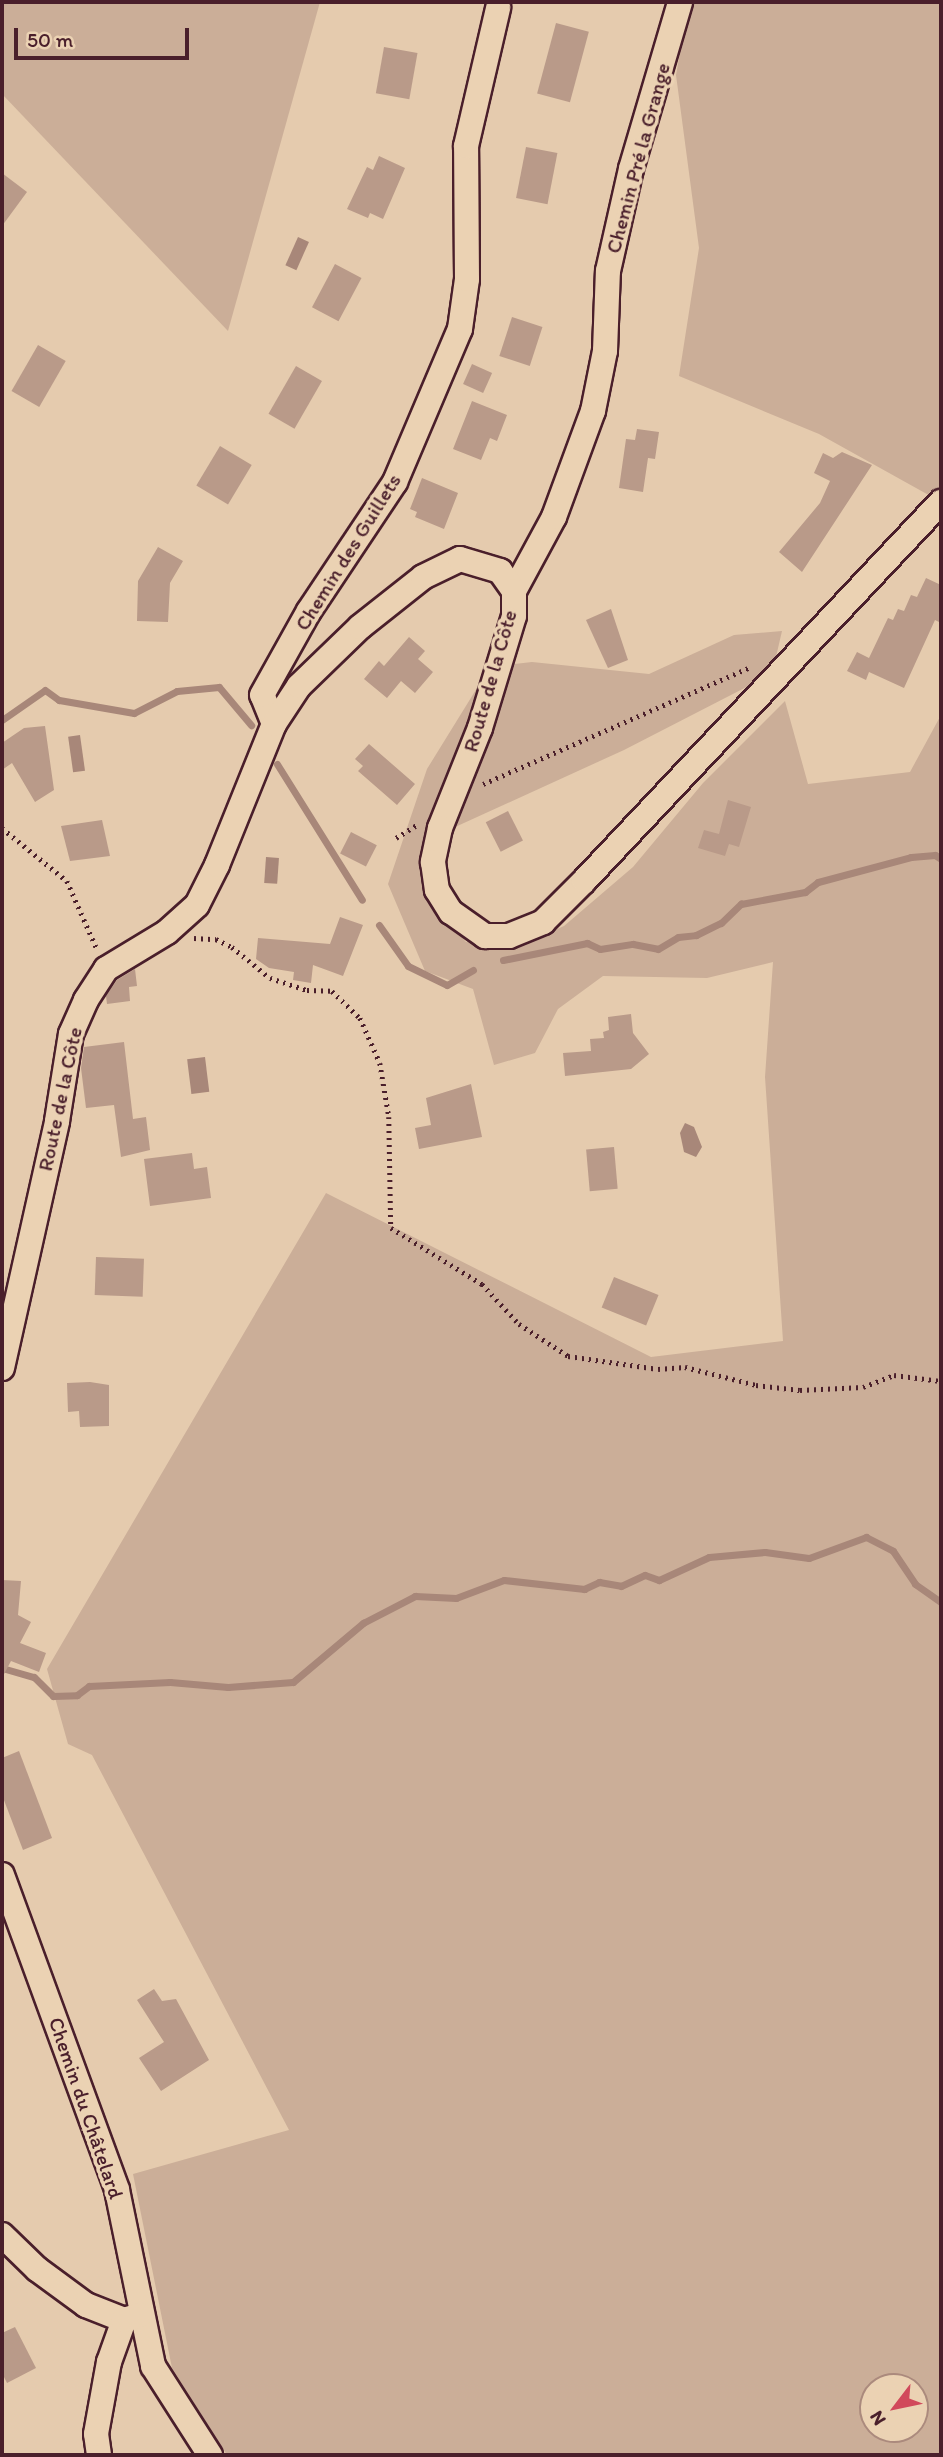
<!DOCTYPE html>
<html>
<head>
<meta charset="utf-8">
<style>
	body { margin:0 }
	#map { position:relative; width:943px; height:2457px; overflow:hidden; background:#e5cbae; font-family:Itim,sans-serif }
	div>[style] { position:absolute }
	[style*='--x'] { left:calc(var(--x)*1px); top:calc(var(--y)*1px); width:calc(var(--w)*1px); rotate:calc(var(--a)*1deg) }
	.green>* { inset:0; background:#cbae98 }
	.water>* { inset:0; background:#a88779; transform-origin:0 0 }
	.stream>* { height:7px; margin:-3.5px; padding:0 3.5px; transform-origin:3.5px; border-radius:3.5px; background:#a88779 }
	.building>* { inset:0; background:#b99a89; transform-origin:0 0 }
	.path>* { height:4.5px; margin-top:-2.25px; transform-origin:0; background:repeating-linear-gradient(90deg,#4a1f2b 0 2px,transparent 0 7px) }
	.roads { filter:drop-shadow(2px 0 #4a1f2b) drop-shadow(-2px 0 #4a1f2b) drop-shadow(0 2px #4a1f2b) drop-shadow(0 -2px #4a1f2b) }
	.minor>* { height:24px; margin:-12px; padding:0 12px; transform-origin:12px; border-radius:12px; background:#ebd2b3 }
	span { translate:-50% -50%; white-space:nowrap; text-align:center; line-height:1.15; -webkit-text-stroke:7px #ebd2b3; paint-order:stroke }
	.street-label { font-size:21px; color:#4a1f2b }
	.frame { position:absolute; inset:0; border:4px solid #4a1f2b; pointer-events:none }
	.north { position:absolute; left:859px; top:2373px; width:70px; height:70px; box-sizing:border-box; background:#ebd2b3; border:2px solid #ab8a7d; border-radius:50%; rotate:238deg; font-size:19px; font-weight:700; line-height:28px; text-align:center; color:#4a1f2b }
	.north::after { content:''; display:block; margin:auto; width:24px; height:32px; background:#d1495b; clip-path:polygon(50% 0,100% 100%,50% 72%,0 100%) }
	.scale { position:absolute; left:14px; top:28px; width:175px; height:32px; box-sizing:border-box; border:4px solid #4a1f2b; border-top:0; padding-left:9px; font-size:21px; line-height:24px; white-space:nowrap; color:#4a1f2b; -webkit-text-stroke:5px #ebd2b3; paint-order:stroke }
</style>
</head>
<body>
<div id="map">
	<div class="green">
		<div style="clip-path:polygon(2px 2px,320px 2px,228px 331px,2px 94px)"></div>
		<div style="clip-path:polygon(689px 2px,941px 2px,941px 492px,934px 498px,819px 434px,679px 376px,699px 248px,676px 75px)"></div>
		<div style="clip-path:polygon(evenodd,782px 631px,772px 674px,624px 750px,431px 838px,422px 860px,425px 894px,466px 942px,519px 946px,564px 926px,633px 867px,703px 783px,785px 701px,808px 784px,910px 772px,941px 715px,941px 2455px,227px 2455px,172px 2368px,133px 2174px,289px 2130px,92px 1755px,68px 1744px,47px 1669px,326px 1193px,651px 1357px,783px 1341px,765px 1077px,773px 962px,707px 978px,603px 976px,558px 1009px,535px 1053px,494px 1065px,473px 989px,425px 971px,388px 884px,427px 769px,490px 667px,532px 662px,649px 674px,734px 635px,782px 631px,873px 2387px,915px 2387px,915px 2429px,873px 2429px,873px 2387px)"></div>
	</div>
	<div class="water">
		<div style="left:298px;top:237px;width:12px;height:31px;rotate:24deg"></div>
		<div style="left:80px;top:735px;width:36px;height:12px;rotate:82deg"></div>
		<div style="left:266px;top:857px;width:13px;height:26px;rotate:4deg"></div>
		<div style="left:205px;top:1057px;width:35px;height:18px;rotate:83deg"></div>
		<div style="clip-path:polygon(685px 1123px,694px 1127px,702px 1147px,696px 1157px,684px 1152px,680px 1133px)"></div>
	</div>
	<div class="stream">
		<div style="--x:2;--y:720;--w:52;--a:-34.9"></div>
		<div style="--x:45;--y:690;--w:17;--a:36"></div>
		<div style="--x:59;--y:700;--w:76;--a:9.8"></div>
		<div style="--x:134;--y:713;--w:48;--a:-27.1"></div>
		<div style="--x:177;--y:691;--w:42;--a:-5.4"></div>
		<div style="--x:219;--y:687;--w:50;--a:49.9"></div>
		<div style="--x:277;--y:764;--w:160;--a:58"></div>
		<div style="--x:379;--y:925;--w:50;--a:54.7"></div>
		<div style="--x:408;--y:966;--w:43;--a:26"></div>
		<div style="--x:447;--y:985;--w:30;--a:-30"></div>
		<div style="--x:503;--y:960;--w:86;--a:-11.4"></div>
		<div style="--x:587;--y:943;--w:14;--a:25"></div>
		<div style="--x:600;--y:949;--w:33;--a:-9"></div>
		<div style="--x:633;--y:944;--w:25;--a:11"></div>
		<div style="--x:658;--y:949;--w:23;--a:-31"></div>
		<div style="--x:678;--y:937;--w:18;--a:-6"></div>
		<div style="--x:696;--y:935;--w:28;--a:-26"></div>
		<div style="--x:721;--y:923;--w:28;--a:-44"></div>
		<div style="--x:741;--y:904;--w:65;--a:-10.6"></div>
		<div style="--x:805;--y:892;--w:16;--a:-38"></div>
		<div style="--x:818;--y:882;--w:96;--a:-15"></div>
		<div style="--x:911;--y:857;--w:24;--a:-5"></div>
		<div style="--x:935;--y:855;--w:7;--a:34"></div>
		<div style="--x:2;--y:1668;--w:33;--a:16"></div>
		<div style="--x:34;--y:1677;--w:27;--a:45"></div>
		<div style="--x:53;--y:1696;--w:24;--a:-2"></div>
		<div style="--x:77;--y:1695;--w:15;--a:-37"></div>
		<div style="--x:89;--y:1686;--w:81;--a:-2.8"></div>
		<div style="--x:170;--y:1682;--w:58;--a:4.9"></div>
		<div style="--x:228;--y:1687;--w:65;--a:-4.4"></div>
		<div style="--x:293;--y:1682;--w:92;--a:-40.1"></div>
		<div style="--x:363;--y:1623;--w:59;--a:-27.4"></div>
		<div style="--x:415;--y:1596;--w:41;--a:2.8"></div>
		<div style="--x:456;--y:1598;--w:51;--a:-20.6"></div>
		<div style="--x:504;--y:1580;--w:81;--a:6.4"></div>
		<div style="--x:584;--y:1589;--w:17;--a:-25"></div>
		<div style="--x:599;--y:1582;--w:22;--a:10"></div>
		<div style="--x:621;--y:1586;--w:26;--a:-25"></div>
		<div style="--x:645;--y:1575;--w:15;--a:20"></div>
		<div style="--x:659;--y:1580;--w:55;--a:-24.7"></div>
		<div style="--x:709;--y:1557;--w:56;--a:-5.1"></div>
		<div style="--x:765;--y:1552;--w:44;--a:7.8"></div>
		<div style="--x:809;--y:1558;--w:61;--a:-20.2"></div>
		<div style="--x:866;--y:1537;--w:30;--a:27"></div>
		<div style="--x:893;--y:1551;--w:40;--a:56"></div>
		<div style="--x:915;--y:1584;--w:32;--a:35"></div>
	</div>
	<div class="building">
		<div style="left:556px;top:23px;width:34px;height:73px;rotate:15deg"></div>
		<div style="left:384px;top:47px;width:34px;height:47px;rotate:10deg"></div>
		<div style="left:526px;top:147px;width:32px;height:52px;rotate:11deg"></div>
		<div style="clip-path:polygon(379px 156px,405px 168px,383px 219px,370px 213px,368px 218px,347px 209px,367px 167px,373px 170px)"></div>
		<div style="clip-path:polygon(2px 173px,27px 192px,2px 226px)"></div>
		<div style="left:335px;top:264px;width:30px;height:49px;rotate:28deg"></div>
		<div style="left:512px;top:317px;width:32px;height:41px;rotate:18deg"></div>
		<div style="left:38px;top:345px;width:32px;height:53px;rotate:30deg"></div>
		<div style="left:472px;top:364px;width:22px;height:22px;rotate:24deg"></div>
		<div style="left:296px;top:366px;width:30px;height:55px;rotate:30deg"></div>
		<div style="clip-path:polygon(472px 401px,507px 415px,497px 441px,490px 438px,481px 460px,453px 449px)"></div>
		<div style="clip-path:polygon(637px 429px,659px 432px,655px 459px,648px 458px,643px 492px,619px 488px,626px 439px,635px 440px)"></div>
		<div style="left:220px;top:446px;width:37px;height:46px;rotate:31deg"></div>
		<div style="clip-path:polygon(842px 452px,872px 465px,802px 572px,779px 552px,820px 503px,830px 481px,814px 473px,823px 453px,833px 458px)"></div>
		<div style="clip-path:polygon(422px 478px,458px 493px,444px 529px,415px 517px,417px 512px,410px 509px)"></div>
		<div style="clip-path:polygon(158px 547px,183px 561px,170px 583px,168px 622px,137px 621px,138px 581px)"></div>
		<div style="clip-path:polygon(926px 578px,941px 585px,941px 623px,935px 620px,904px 688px,869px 672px,866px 680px,847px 671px,857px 652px,869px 658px,888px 618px,893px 620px,898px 609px,904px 611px,911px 595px,917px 597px)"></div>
		<div style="clip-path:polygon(611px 609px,628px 660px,608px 668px,586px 620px)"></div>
		<div style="clip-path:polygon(409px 637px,425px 651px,418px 659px,433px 672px,415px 693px,401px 681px,387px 698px,364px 679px,379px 661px,384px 666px)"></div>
		<div style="clip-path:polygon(45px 726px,54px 790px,35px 802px,12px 763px,2px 770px,2px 743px,24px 728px)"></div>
		<div style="clip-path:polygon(369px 744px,415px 784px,397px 805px,358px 771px,363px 766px,355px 759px)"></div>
		<div style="clip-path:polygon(728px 800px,751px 807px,739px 847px,729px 844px,725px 856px,698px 848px,704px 830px,719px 834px)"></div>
		<div style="left:508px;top:811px;width:33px;height:25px;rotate:63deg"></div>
		<div style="clip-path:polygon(102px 820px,110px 856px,70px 861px,61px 826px)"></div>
		<div style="left:351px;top:832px;width:29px;height:24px;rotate:27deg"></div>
		<div style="clip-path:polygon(340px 917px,363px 925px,343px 976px,313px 965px,311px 983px,293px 980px,294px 972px,269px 968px,256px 959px,258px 938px,330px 944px)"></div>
		<div style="clip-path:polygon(135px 969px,137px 986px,129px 987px,130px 1001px,107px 1004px,106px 996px,117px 980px)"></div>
		<div style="clip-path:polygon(631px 1014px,633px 1033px,649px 1054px,631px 1069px,565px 1076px,563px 1053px,591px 1051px,590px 1039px,604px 1038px,603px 1032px,609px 1030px,608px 1017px)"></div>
		<div style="clip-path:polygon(124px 1042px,133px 1119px,146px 1117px,150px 1150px,121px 1157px,114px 1105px,86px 1108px,81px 1068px,84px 1047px)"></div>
		<div style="clip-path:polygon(471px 1084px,482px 1137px,419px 1149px,415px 1128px,431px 1125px,426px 1098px)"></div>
		<div style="left:614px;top:1147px;width:42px;height:28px;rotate:85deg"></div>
		<div style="clip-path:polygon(192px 1153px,194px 1169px,207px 1167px,211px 1198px,150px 1206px,144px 1159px)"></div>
		<div style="left:96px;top:1257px;width:48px;height:38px;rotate:2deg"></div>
		<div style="left:614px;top:1277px;width:48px;height:33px;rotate:22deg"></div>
		<div style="clip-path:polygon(90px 1382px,109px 1385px,109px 1426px,80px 1427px,79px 1411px,68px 1412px,67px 1383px)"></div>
		<div style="clip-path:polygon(2px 1580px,21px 1581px,18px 1615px,31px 1622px,20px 1643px,46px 1653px,39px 1672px,11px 1661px,2px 1678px)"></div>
		<div style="clip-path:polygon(19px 1751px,52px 1838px,23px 1850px,2px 1795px,2px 1758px)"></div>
		<div style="clip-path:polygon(154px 1989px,162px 2001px,176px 1999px,209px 2060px,161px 2091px,139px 2058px,164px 2042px,137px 2000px)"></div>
		<div style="clip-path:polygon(15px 2327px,36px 2368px,7px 2383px,2px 2373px,2px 2333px)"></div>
	</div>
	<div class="path">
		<div style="--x:483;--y:784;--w:292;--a:-23.6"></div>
		<div style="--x:2;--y:828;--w:84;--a:39.2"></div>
		<div style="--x:67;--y:881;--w:74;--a:66.2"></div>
		<div style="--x:396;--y:838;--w:25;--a:-32"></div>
		<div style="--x:194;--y:938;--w:22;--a:3"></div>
		<div style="--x:216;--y:939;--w:18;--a:27"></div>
		<div style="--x:232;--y:947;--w:49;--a:39.2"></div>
		<div style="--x:270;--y:978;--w:39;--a:18"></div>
		<div style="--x:307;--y:990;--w:25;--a:2"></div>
		<div style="--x:332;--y:991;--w:39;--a:44"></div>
		<div style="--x:360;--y:1018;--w:49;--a:66"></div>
		<div style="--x:380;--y:1063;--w:55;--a:80.5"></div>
		<div style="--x:389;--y:1117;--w:111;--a:89"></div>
		<div style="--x:391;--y:1228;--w:107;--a:31.6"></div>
		<div style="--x:482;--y:1284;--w:54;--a:47.2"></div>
		<div style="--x:519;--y:1324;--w:59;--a:33.1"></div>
		<div style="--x:568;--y:1356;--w:91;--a:8.2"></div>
		<div style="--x:658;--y:1369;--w:27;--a:-4"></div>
		<div style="--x:685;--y:1367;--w:73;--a:14.2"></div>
		<div style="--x:756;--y:1385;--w:44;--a:6.5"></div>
		<div style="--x:800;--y:1390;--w:63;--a:-2.7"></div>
		<div style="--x:863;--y:1387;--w:33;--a:-21"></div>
		<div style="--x:894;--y:1375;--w:47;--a:7.3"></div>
	</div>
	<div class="roads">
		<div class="minor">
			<div style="--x:514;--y:591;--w:84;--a:-61.6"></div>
			<div style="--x:554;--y:517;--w:113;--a:-69.8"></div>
			<div style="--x:593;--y:411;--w:61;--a:-78.7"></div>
			<div style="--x:605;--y:351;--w:80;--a:-87.9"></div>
			<div style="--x:608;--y:271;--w:105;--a:-77.3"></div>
			<div style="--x:631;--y:169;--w:174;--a:-73.6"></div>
			<div style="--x:274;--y:724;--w:31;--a:-112"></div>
			<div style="--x:262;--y:695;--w:96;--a:-60.8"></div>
			<div style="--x:309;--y:611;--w:155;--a:-56.3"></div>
			<div style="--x:395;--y:482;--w:166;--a:-67"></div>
			<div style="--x:460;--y:329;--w:50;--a:-82"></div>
			<div style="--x:467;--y:279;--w:133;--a:-90.4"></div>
			<div style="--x:466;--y:146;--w:142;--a:-76.9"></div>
			<div style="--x:2;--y:1368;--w:253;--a:-77.4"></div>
			<div style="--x:57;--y:1121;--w:88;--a:-80.9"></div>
			<div style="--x:71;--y:1034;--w:37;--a:-66"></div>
			<div style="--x:86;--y:1000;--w:37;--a:-57"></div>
			<div style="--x:106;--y:969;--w:71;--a:-31.2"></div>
			<div style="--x:167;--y:932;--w:40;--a:-42"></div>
			<div style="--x:197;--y:905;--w:45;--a:-63.4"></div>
			<div style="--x:217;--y:865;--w:152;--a:-68"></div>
			<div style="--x:274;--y:724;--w:45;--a:-56.7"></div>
			<div style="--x:299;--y:686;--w:85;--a:-44"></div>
			<div style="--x:360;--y:627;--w:80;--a:-38.4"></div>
			<div style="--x:423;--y:577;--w:41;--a:-25.9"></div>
			<div style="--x:460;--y:559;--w:42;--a:16.7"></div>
			<div style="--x:500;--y:571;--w:24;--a:55"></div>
			<div style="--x:514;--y:591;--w:25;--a:90"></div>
			<div style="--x:514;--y:616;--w:117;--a:106.9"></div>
			<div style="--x:480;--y:728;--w:108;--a:111.8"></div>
			<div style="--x:440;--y:828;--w:35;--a:102"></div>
			<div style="--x:433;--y:862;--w:28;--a:82"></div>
			<div style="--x:437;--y:890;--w:26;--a:58"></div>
			<div style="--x:451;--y:912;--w:42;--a:35.2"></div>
			<div style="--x:485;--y:936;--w:24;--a:0"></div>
			<div style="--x:509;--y:936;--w:37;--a:-22"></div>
			<div style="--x:543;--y:922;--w:58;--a:-45"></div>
			<div style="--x:584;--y:881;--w:521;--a:-46.71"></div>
			<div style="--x:2;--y:1875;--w:335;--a:69.9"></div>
			<div style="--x:117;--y:2190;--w:180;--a:78.4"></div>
			<div style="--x:153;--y:2366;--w:106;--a:57.4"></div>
			<div style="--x:2;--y:2235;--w:49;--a:44.2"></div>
			<div style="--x:37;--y:2269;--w:61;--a:36.3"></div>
			<div style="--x:86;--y:2305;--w:41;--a:21.5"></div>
			<div style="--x:99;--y:2455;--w:21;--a:-98"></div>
			<div style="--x:96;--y:2434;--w:73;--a:-79.8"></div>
			<div style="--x:109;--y:2362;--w:45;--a:-70.3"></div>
			<div style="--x:124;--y:2320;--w:17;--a:-17"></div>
		</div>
	</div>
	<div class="street-label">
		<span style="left:638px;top:158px;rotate:-75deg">Chemin Pré la Grange</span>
		<span style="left:348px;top:552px;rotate:-58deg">Chemin des Guillets</span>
		<span style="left:490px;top:681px;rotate:-74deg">Route de la Côte</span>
		<span style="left:60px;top:1099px;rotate:-78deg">Route de la Côte</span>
		<span style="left:86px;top:2108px;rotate:71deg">Chemin du Châtelard</span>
	</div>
	<div class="frame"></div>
	<div class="north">N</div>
	<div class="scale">50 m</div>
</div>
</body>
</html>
